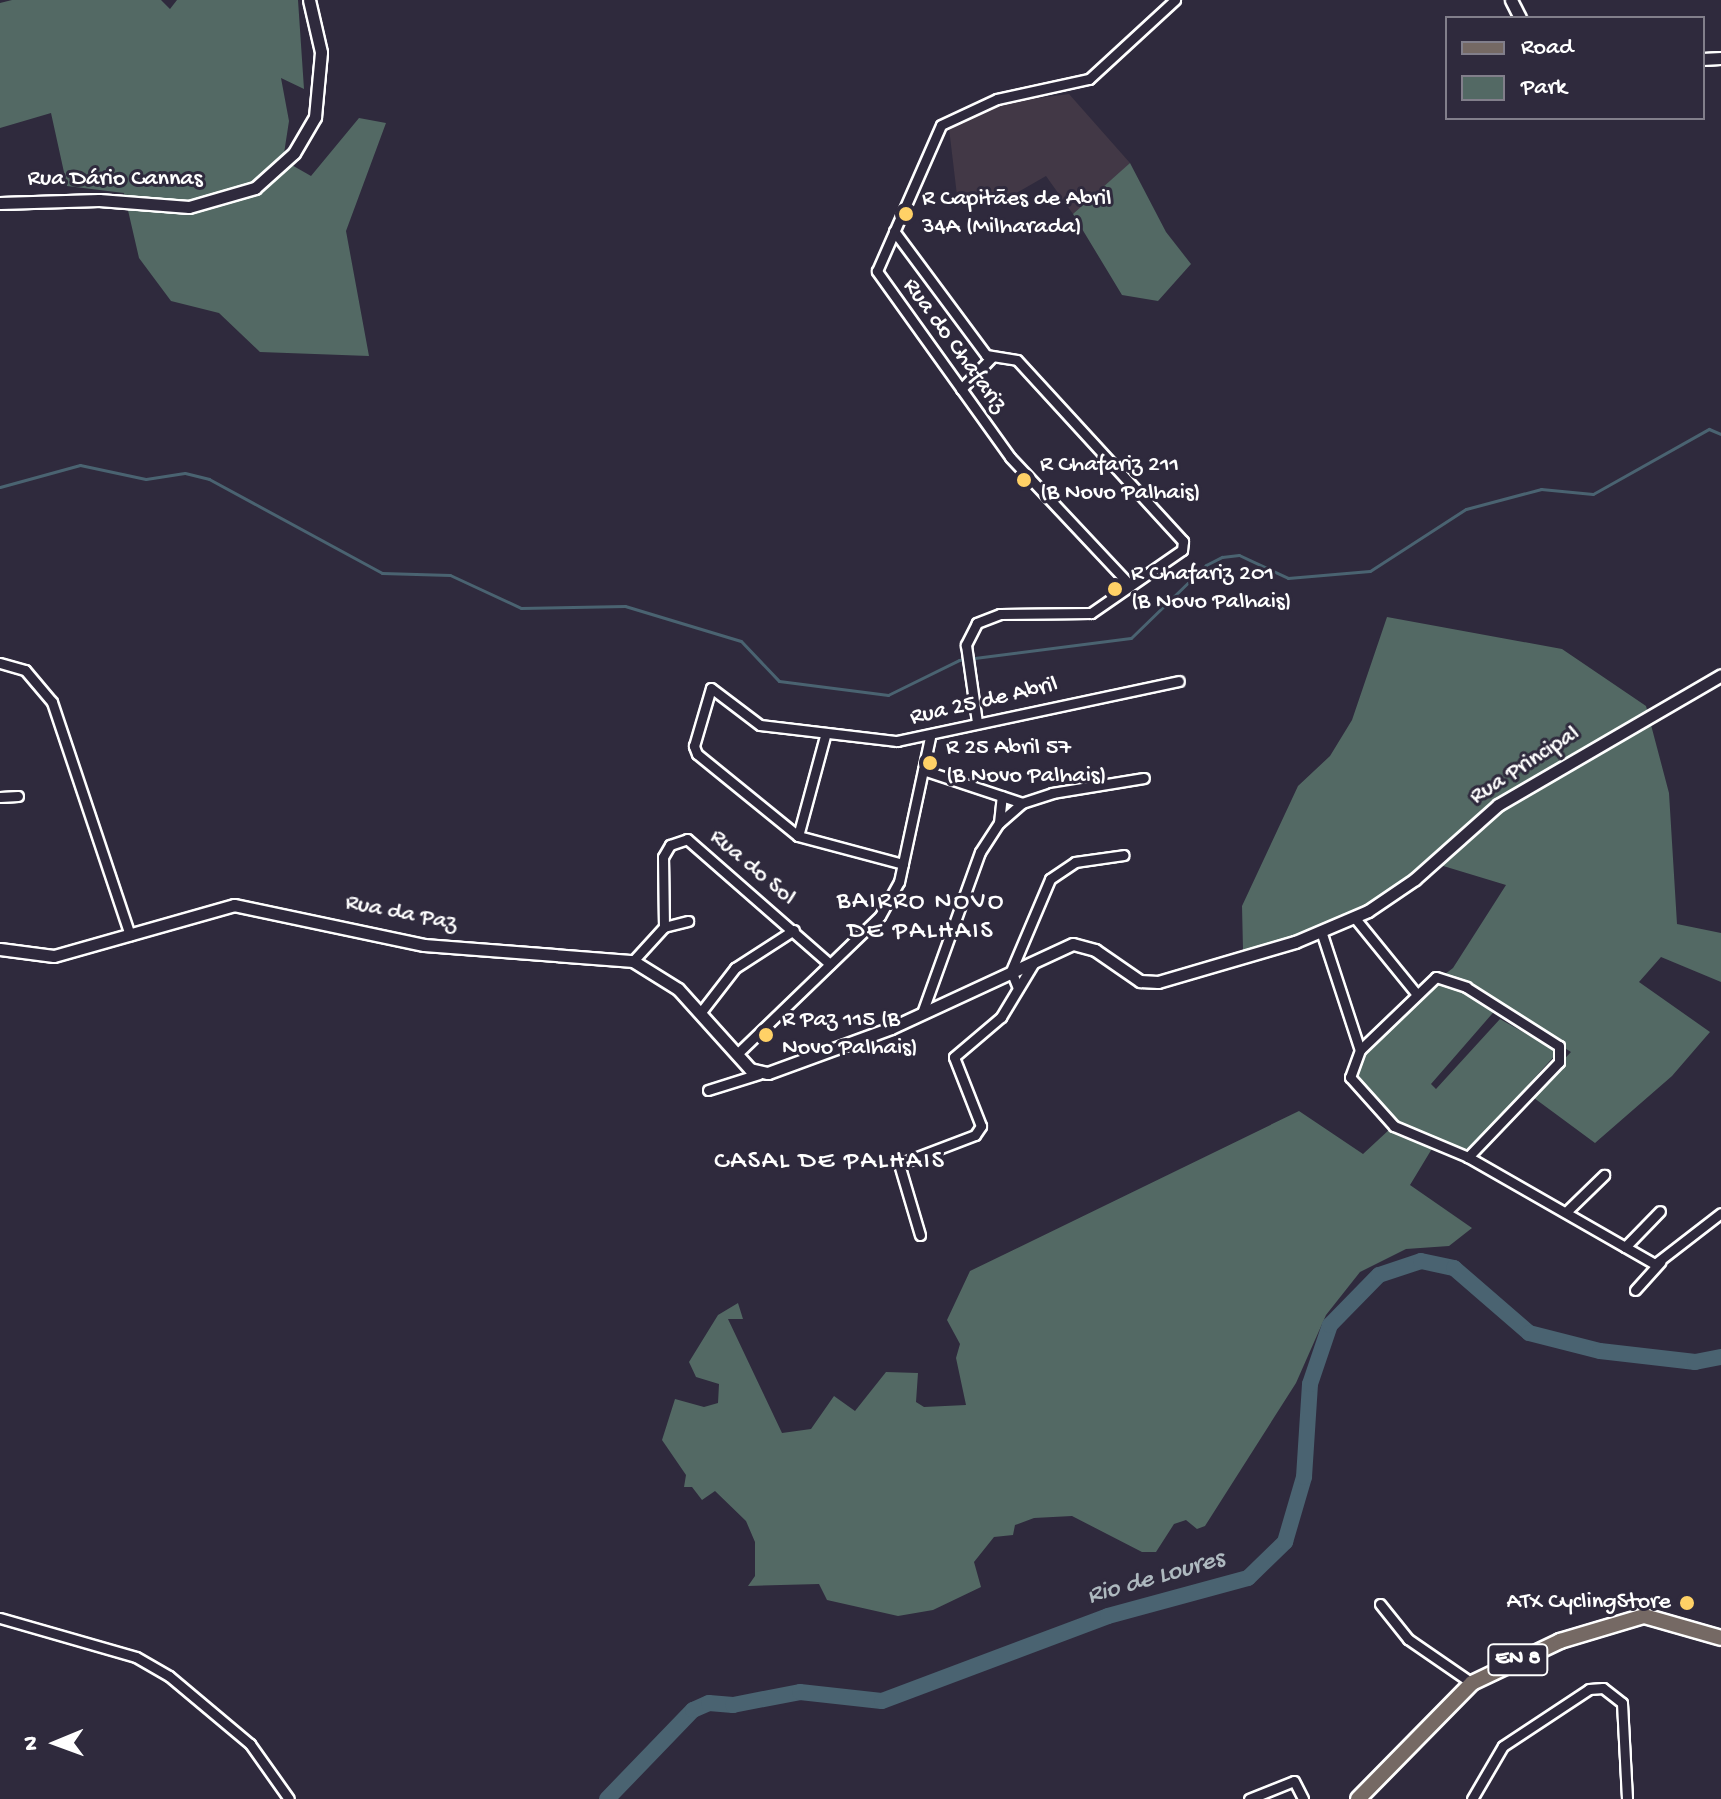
<!DOCTYPE html>
<html>
<head>
<meta charset="utf-8">
<style>
	body { margin:0 }
	#map { position:relative; width:1721px; height:1799px; overflow:hidden; background:#2f2a3d; font-family:"Gochi Hand",sans-serif }
	div>[style] { position:absolute }
	[style*='--x'] { left:calc(var(--x)*1px); top:calc(var(--y)*1px); width:calc(var(--w)*1px); rotate:calc(var(--a)*1deg) }
	.built>* { inset:0; background:#423846 }
	.green>* { inset:0; background:#536964 }
	.stream>* { height:3px; margin:-1.5px; padding:0 1.5px; transform-origin:1.5px; border-radius:1.5px; background:#4a6371 }
	.river>* { height:16px; margin:-8px; padding:0 8px; transform-origin:8px; border-radius:8px; background:#4a6371 }
	.roads { filter:drop-shadow(2px 0 #fff) drop-shadow(-2px 0 #fff) drop-shadow(0 2px #fff) drop-shadow(0 -2px #fff) }
	.minor>* { height:9px; margin:-4.5px; padding:0 4.5px; transform-origin:4.5px; border-radius:4.5px; background:#2f2a3d }
	.tertiary>* { height:11px; margin:-5.5px; padding:0 5.5px; transform-origin:5.5px; border-radius:5.5px; background:#2f2a3d }
	.primary>* { height:14px; margin:-7px; padding:0 7px; transform-origin:7px; border-radius:7px; background:#756964 }
	.dots>* { width:22px; height:22px; translate:-50% -50%; box-sizing:border-box; border:4px solid #2f2a3d; border-radius:50% }
	span { translate:-50% -50%; white-space:nowrap; text-align:center; line-height:1.15; -webkit-text-stroke:6px #2f2a3d; paint-order:stroke }
	.shield-label span { padding:2px 6px; background:#2f2a3d; border:2px solid; border-radius:6px; -webkit-text-stroke-width:0 }
	.shield-label { font-size:22px; color:#fff; font-weight:700 }
	.street-label { font-size:24px; color:#fff }
	.poi-label { font-size:24px; color:#fff }
	.left { translate:0 -50%; text-align:left }
	.right { translate:-100% -50%; text-align:right }
	.neighbourhood-label { font-size:26px; color:#fff; letter-spacing:2px }
	.water-label { font-size:26px; color:#aeb9bf; font-style:italic }
	.legend { position:absolute; left:1445px; top:16px; width:260px; height:104px; box-sizing:border-box; background:#2f2a3d; border:2px solid #827f8b; margin:0; padding:10px 14px; list-style:none; font-size:24px; color:#fff }
	.legend li { display:flex; align-items:center; gap:16px; height:40px }
	.legend b { width:40px; border:2px solid #827f8b }
	.north { position:absolute; left:16px; top:1703px; width:80px; height:80px; -webkit-text-stroke:6px #2f2a3d; paint-order:stroke; rotate:269deg; font-size:22px; font-weight:700; line-height:32px; text-align:center; color:#fff }
	.north::after { content:''; display:block; margin:auto; width:28px; height:36px; background:#fff; clip-path:polygon(50% 0,100% 100%,50% 72%,0 100%) }
</style>
</head>
<body>
<div id="map">
	<div class="built">
		<div style="clip-path:polygon(1069px 94px,1130px 163px,1082px 211px,1073px 214px,1046px 176px,1011px 196px,958px 204px,949px 128px,1008px 102px)"></div>
	</div>
	<div class="green">
		<div style="clip-path:polygon(12px 0,161px 0,170px 9px,177px 0,298px 0,304px 89px,281px 78px,289px 121px,283px 160px,311px 176px,359px 118px,386px 123px,346px 231px,369px 356px,260px 352px,219px 313px,171px 301px,139px 258px,124px 193px,67px 186px,51px 113px,0 128px,0 3px)"></div>
		<div style="clip-path:polygon(1130px 163px,1166px 232px,1191px 264px,1158px 301px,1122px 295px,1073px 214px)"></div>
		<div style="clip-path:polygon(1387px 617px,1562px 649px,1646px 706px,1669px 793px,1677px 924px,1721px 933px,1721px 982px,1661px 957px,1639px 982px,1710px 1032px,1672px 1076px,1595px 1143px,1530px 1095px,1571px 1052px,1498px 1007px,1431px 1084px,1436px 1089px,1500px 1019px,1558px 1052px,1473px 1146px,1461px 1151px,1433px 1147px,1410px 1185px,1472px 1228px,1449px 1246px,1406px 1249px,1360px 1272px,1326px 1315px,1296px 1383px,1205px 1526px,1197px 1529px,1186px 1520px,1174px 1524px,1156px 1552px,1142px 1552px,1072px 1516px,1034px 1518px,1015px 1525px,1013px 1535px,994px 1537px,974px 1562px,981px 1587px,933px 1610px,898px 1616px,827px 1600px,819px 1584px,748px 1586px,755px 1576px,755px 1542px,746px 1521px,715px 1491px,702px 1500px,692px 1487px,684px 1487px,686px 1475px,662px 1440px,675px 1399px,704px 1407px,718px 1403px,719px 1384px,696px 1377px,689px 1362px,718px 1315px,738px 1303px,743px 1319px,728px 1319px,782px 1433px,811px 1429px,834px 1396px,855px 1411px,886px 1372px,918px 1373px,916px 1402px,924px 1407px,966px 1405px,956px 1358px,960px 1344px,947px 1320px,970px 1271px,1299px 1111px,1363px 1154px,1391px 1128px,1352px 1076px,1354px 1063px,1415px 997px,1453px 968px,1506px 885px,1440px 865px,1370px 916px,1317px 940px,1243px 950px,1242px 906px,1298px 786px,1330px 756px,1352px 720px)"></div>
	</div>
	<div class="stream">
		<div style="--x:0;--y:487;--w:83;--a:-15.4"></div>
		<div style="--x:80;--y:465;--w:67;--a:12"></div>
		<div style="--x:146;--y:479;--w:39;--a:-9"></div>
		<div style="--x:185;--y:473;--w:25;--a:14"></div>
		<div style="--x:209;--y:479;--w:197;--a:28.5"></div>
		<div style="--x:382;--y:573;--w:68;--a:1.7"></div>
		<div style="--x:450;--y:575;--w:78;--a:24.9"></div>
		<div style="--x:521;--y:608;--w:104;--a:-1.1"></div>
		<div style="--x:625;--y:606;--w:121;--a:16.8"></div>
		<div style="--x:741;--y:641;--w:55;--a:46.5"></div>
		<div style="--x:779;--y:681;--w:110;--a:7.3"></div>
		<div style="--x:888;--y:695;--w:79;--a:-26.2"></div>
		<div style="--x:959;--y:660;--w:173;--a:-7.3"></div>
		<div style="--x:1131;--y:638;--w:105;--a:-44.2"></div>
		<div style="--x:1206;--y:565;--w:18;--a:-27"></div>
		<div style="--x:1222;--y:557;--w:17;--a:-7"></div>
		<div style="--x:1239;--y:555;--w:54;--a:25.1"></div>
		<div style="--x:1288;--y:578;--w:82;--a:-4.9"></div>
		<div style="--x:1370;--y:571;--w:114;--a:-32.9"></div>
		<div style="--x:1466;--y:509;--w:78;--a:-14.9"></div>
		<div style="--x:1541;--y:489;--w:52;--a:5.5"></div>
		<div style="--x:1593;--y:494;--w:133;--a:-29.3"></div>
		<div style="--x:1709;--y:429;--w:13;--a:23"></div>
	</div>
	<div class="river">
		<div style="--x:607;--y:1799;--w:124;--a:-46"></div>
		<div style="--x:693;--y:1710;--w:17;--a:-24"></div>
		<div style="--x:709;--y:1703;--w:24;--a:5"></div>
		<div style="--x:733;--y:1705;--w:68;--a:-11"></div>
		<div style="--x:800;--y:1692;--w:82;--a:6.3"></div>
		<div style="--x:882;--y:1701;--w:241;--a:-20.6"></div>
		<div style="--x:1108;--y:1616;--w:145;--a:-15.2"></div>
		<div style="--x:1248;--y:1578;--w:52;--a:-44.2"></div>
		<div style="--x:1285;--y:1542;--w:68;--a:-73.7"></div>
		<div style="--x:1304;--y:1477;--w:93;--a:-86.3"></div>
		<div style="--x:1310;--y:1384;--w:62;--a:-71.3"></div>
		<div style="--x:1330;--y:1325;--w:70;--a:-45.6"></div>
		<div style="--x:1379;--y:1275;--w:44;--a:-18.4"></div>
		<div style="--x:1421;--y:1261;--w:34;--a:12"></div>
		<div style="--x:1454;--y:1268;--w:99;--a:40.9"></div>
		<div style="--x:1529;--y:1333;--w:73;--a:14.2"></div>
		<div style="--x:1600;--y:1351;--w:96;--a:6.6"></div>
		<div style="--x:1695;--y:1362;--w:26;--a:-11"></div>
	</div>
	<div class="roads">
		<div class="minor">
			<div style="--x:894;--y:231;--w:154;--a:53.4"></div>
			<div style="--x:986;--y:355;--w:31;--a:9"></div>
			<div style="--x:1017;--y:360;--w:246;--a:47.5"></div>
			<div style="--x:1183;--y:541;--w:9;--a:96"></div>
			<div style="--x:1182;--y:550;--w:111;--a:145.3"></div>
			<div style="--x:1091;--y:613;--w:91;--a:179.4"></div>
			<div style="--x:1000;--y:614;--w:25;--a:159"></div>
			<div style="--x:977;--y:623;--w:25;--a:117"></div>
			<div style="--x:966;--y:645;--w:78;--a:81.9"></div>
			<div style="--x:961;--y:389;--w:45;--a:-45.9"></div>
			<div style="--x:1130;--y:585;--w:175;--a:-133.2"></div>
			<div style="--x:1010;--y:457;--w:229;--a:-125.6"></div>
			<div style="--x:877;--y:271;--w:159;--a:-66.3"></div>
			<div style="--x:941;--y:125;--w:62;--a:-24.9"></div>
			<div style="--x:997;--y:99;--w:94;--a:-12.3"></div>
			<div style="--x:1089;--y:79;--w:117;--a:-42.6"></div>
			<div style="--x:0;--y:663;--w:26;--a:16"></div>
			<div style="--x:25;--y:670;--w:42;--a:49.8"></div>
			<div style="--x:52;--y:702;--w:246;--a:71.5"></div>
			<div style="--x:923;--y:770;--w:104;--a:18.4"></div>
			<div style="--x:0;--y:797;--w:18;--a:-3"></div>
			<div style="--x:999;--y:823;--w:27;--a:-84"></div>
			<div style="--x:798;--y:836;--w:104;--a:-74.9"></div>
			<div style="--x:903;--y:864;--w:109;--a:-165.1"></div>
			<div style="--x:798;--y:836;--w:130;--a:-140.9"></div>
			<div style="--x:697;--y:754;--w:9;--a:-111"></div>
			<div style="--x:694;--y:746;--w:60;--a:-73.7"></div>
			<div style="--x:711;--y:688;--w:61;--a:37.1"></div>
			<div style="--x:760;--y:725;--w:138;--a:6.7"></div>
			<div style="--x:897;--y:741;--w:288;--a:-12"></div>
			<div style="--x:1354;--y:917;--w:97;--a:50.9"></div>
			<div style="--x:664;--y:927;--w:25;--a:-14"></div>
			<div style="--x:1321;--y:931;--w:125;--a:71.9"></div>
			<div style="--x:1360;--y:1050;--w:29;--a:110"></div>
			<div style="--x:1350;--y:1077;--w:66;--a:48.1"></div>
			<div style="--x:1394;--y:1126;--w:80;--a:22.7"></div>
			<div style="--x:1468;--y:1157;--w:215;--a:29.8"></div>
			<div style="--x:1655;--y:1264;--w:83;--a:-37.7"></div>
			<div style="--x:633;--y:961;--w:46;--a:-47.6"></div>
			<div style="--x:664;--y:927;--w:70;--a:-90.8"></div>
			<div style="--x:663;--y:857;--w:14;--a:-60"></div>
			<div style="--x:670;--y:845;--w:18;--a:-19"></div>
			<div style="--x:687;--y:839;--w:190;--a:41.2"></div>
			<div style="--x:1018;--y:988;--w:18;--a:-112"></div>
			<div style="--x:1011;--y:971;--w:100;--a:-67"></div>
			<div style="--x:1050;--y:879;--w:30;--a:-34"></div>
			<div style="--x:1075;--y:862;--w:49;--a:-8.1"></div>
			<div style="--x:701;--y:1012;--w:56;--a:-52.3"></div>
			<div style="--x:735;--y:968;--w:70;--a:-32.8"></div>
			<div style="--x:922;--y:1013;--w:171;--a:-70.2"></div>
			<div style="--x:980;--y:852;--w:35;--a:-57"></div>
			<div style="--x:999;--y:823;--w:30;--a:-41"></div>
			<div style="--x:1022;--y:803;--w:32;--a:-18"></div>
			<div style="--x:1052;--y:793;--w:93;--a:-9.3"></div>
			<div style="--x:1360;--y:1050;--w:105;--a:-43.8"></div>
			<div style="--x:1436;--y:977;--w:32;--a:18"></div>
			<div style="--x:1466;--y:987;--w:110;--a:32.4"></div>
			<div style="--x:1559;--y:1046;--w:16;--a:90"></div>
			<div style="--x:1559;--y:1062;--w:132;--a:133.8"></div>
			<div style="--x:738;--y:1053;--w:197;--a:-44"></div>
			<div style="--x:880;--y:916;--w:39;--a:-61"></div>
			<div style="--x:899;--y:882;--w:148;--a:-77.9"></div>
			<div style="--x:708;--y:1090;--w:53;--a:-17.4"></div>
			<div style="--x:1567;--y:1211;--w:52;--a:-44.2"></div>
			<div style="--x:920;--y:1235;--w:74;--a:-106.5"></div>
			<div style="--x:899;--y:1164;--w:81;--a:-20.9"></div>
			<div style="--x:975;--y:1135;--w:11;--a:-56"></div>
			<div style="--x:981;--y:1126;--w:74;--a:-111.4"></div>
			<div style="--x:954;--y:1057;--w:62;--a:-40.4"></div>
			<div style="--x:1001;--y:1017;--w:62;--a:-58.9"></div>
			<div style="--x:1625;--y:1247;--w:50;--a:-45.8"></div>
			<div style="--x:1635;--y:1290;--w:38;--a:-48"></div>
			<div style="--x:1380;--y:1604;--w:45;--a:51.3"></div>
			<div style="--x:1408;--y:1639;--w:78;--a:34.5"></div>
			<div style="--x:0;--y:1618;--w:141;--a:16"></div>
			<div style="--x:136;--y:1657;--w:38;--a:30"></div>
			<div style="--x:169;--y:1676;--w:106;--a:40"></div>
			<div style="--x:250;--y:1744;--w:67;--a:54.7"></div>
			<div style="--x:1249;--y:1799;--w:48;--a:-21.8"></div>
			<div style="--x:1294;--y:1781;--w:20;--a:63"></div>
			<div style="--x:1472;--y:1799;--w:61;--a:-59.7"></div>
			<div style="--x:1503;--y:1746;--w:103;--a:-33.5"></div>
			<div style="--x:1589;--y:1689;--w:14;--a:-4"></div>
			<div style="--x:1603;--y:1688;--w:24;--a:38"></div>
			<div style="--x:1622;--y:1703;--w:96;--a:87"></div>
		</div>
		<div class="tertiary">
			<div style="--x:1511;--y:0;--w:20;--a:63"></div>
			<div style="--x:1703;--y:59;--w:18;--a:-3"></div>
			<div style="--x:0;--y:203;--w:99;--a:-1.7"></div>
			<div style="--x:99;--y:200;--w:90;--a:4.4"></div>
			<div style="--x:189;--y:207;--w:69;--a:-16.1"></div>
			<div style="--x:255;--y:188;--w:52;--a:-41.9"></div>
			<div style="--x:294;--y:153;--w:42;--a:-59.7"></div>
			<div style="--x:315;--y:117;--w:65;--a:-84.7"></div>
			<div style="--x:321;--y:52;--w:53;--a:-103"></div>
			<div style="--x:0;--y:949;--w:54;--a:7.4"></div>
			<div style="--x:54;--y:956;--w:187;--a:-15.8"></div>
			<div style="--x:234;--y:905;--w:194;--a:11.9"></div>
			<div style="--x:424;--y:945;--w:210;--a:4.4"></div>
			<div style="--x:633;--y:961;--w:53;--a:31.9"></div>
			<div style="--x:678;--y:989;--w:108;--a:48"></div>
			<div style="--x:750;--y:1069;--w:18;--a:13"></div>
			<div style="--x:768;--y:1073;--w:131;--a:-20.1"></div>
			<div style="--x:891;--y:1028;--w:200;--a:-24.8"></div>
			<div style="--x:1073;--y:944;--w:23;--a:15"></div>
			<div style="--x:1095;--y:950;--w:55;--a:34.6"></div>
			<div style="--x:1140;--y:981;--w:18;--a:3"></div>
			<div style="--x:1158;--y:982;--w:143;--a:-16.3"></div>
			<div style="--x:1295;--y:942;--w:79;--a:-23"></div>
			<div style="--x:1368;--y:911;--w:57;--a:-34.2"></div>
			<div style="--x:1415;--y:879;--w:111;--a:-41.7"></div>
			<div style="--x:1498;--y:805;--w:258;--a:-30.2"></div>
		</div>
		<div class="primary">
			<div style="--x:1358;--y:1799;--w:163;--a:-45.5"></div>
			<div style="--x:1472;--y:1683;--w:98;--a:-25.5"></div>
			<div style="--x:1560;--y:1641;--w:88;--a:-16.6"></div>
			<div style="--x:1644;--y:1616;--w:80;--a:15.9"></div>
		</div>
	</div>
	<div class="dots">
		<div style="left:906px;top:214px;background:#ffd166"></div>
		<div style="left:1024px;top:480px;background:#ffd166"></div>
		<div style="left:1115px;top:589px;background:#ffd166"></div>
		<div style="left:930px;top:763px;background:#ffd166"></div>
		<div style="left:766px;top:1035px;background:#ffd166"></div>
		<div style="left:1687px;top:1603px;background:#ffd166"></div>
	</div>
	<div class="shield-label">
		<span style="left:1518px;top:1660px">EN 8</span>
	</div>
	<div class="street-label">
		<span style="left:115px;top:180px">Rua Dário Cannas</span>
		<span style="left:954px;top:346px;rotate:54deg">Rua do Chafariz</span>
		<span style="left:984px;top:702px;rotate:-13deg">Rua 25 de Abril</span>
		<span style="left:1525px;top:766px;rotate:-33deg">Rua Principal</span>
		<span style="left:752px;top:868px;rotate:40deg">Rua do Sol</span>
		<span style="left:401px;top:914px;rotate:11deg">Rua da Paz</span>
	</div>
	<div class="poi-label">
		<span class="left" style="left:922px;top:214px">R Capitães de Abril<br>34A (Milharada)</span>
		<span class="left" style="left:1040px;top:480px">R Chafariz 211<br>(B Novo Palhais)</span>
		<span class="left" style="left:1131px;top:589px">R Chafariz 201<br>(B Novo Palhais)</span>
		<span class="left" style="left:946px;top:763px">R 25 Abril 57<br>(B Novo Palhais)</span>
		<span class="left" style="left:782px;top:1035px">R Paz 115 (B<br>Novo Palhais)</span>
		<span class="right" style="left:1671px;top:1603px">ATX CyclingStore</span>
	</div>
	<div class="neighbourhood-label">
		<span style="left:921px;top:918px">BAIRRO NOVO<br>DE PALHAIS</span>
		<span style="left:830px;top:1163px">CASAL DE PALHAIS</span>
	</div>
	<div class="water-label">
		<span style="left:1156px;top:1579px;rotate:-16deg">Rio de Loures</span>
	</div>
	<ul class="legend">
	<li><b style="height:10px;background:#756964"></b>Road</li>
	<li><b style="height:22px;background:#536964"></b>Park</li>
	</ul>
	<div class="north">N</div>
</div>
</body>
</html>
